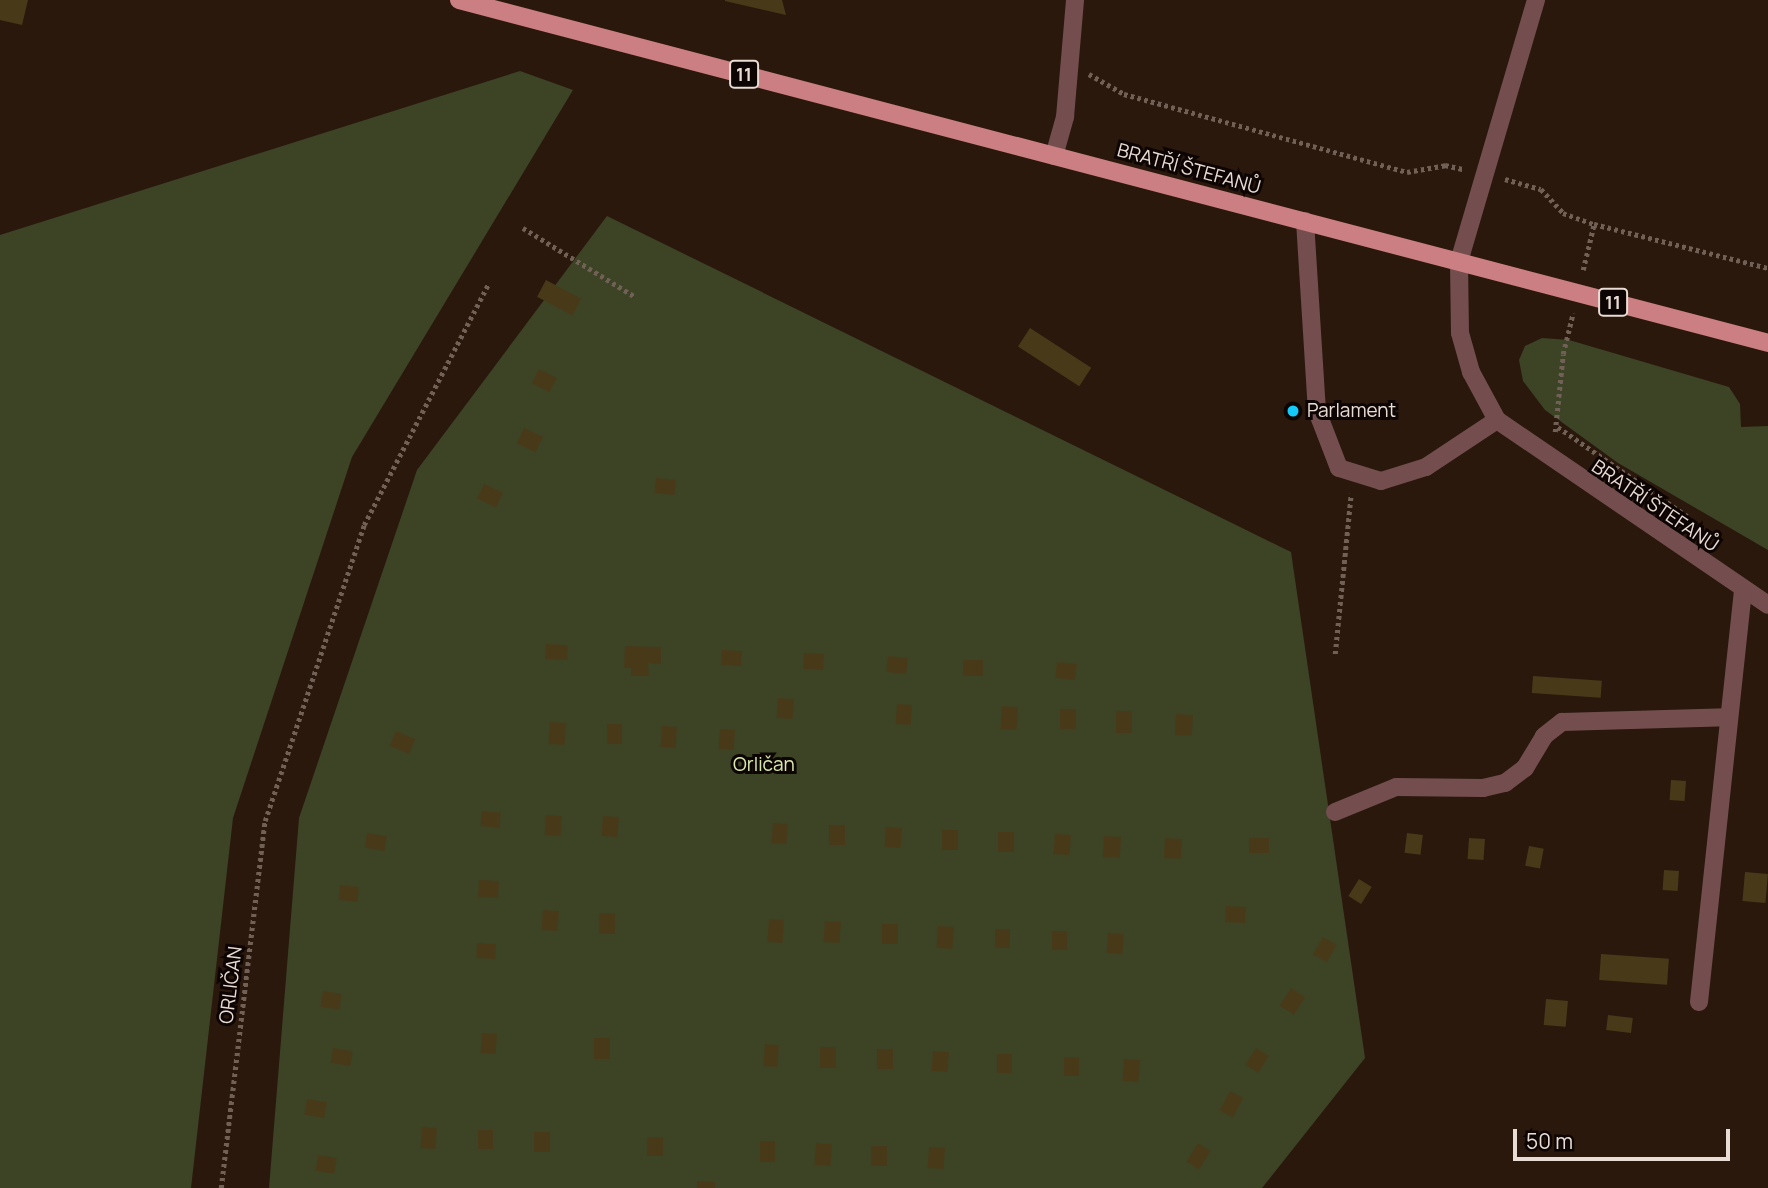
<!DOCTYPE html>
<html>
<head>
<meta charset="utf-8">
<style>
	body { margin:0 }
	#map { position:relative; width:1768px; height:1188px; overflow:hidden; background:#2a180c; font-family:Manrope,sans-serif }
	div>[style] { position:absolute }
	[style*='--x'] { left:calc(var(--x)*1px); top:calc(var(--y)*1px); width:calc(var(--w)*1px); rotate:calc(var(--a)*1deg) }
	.green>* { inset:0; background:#3c4425 }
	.building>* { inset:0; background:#483a19; transform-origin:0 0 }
	.path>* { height:4.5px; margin-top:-2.25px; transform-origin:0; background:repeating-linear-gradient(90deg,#716056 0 3.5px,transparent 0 7px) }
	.minor>* { height:18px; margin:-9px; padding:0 9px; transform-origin:9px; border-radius:9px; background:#744e4f }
	.major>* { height:18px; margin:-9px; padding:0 9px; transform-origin:9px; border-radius:9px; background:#cc7f82 }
	.dots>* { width:19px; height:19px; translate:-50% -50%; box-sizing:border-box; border:4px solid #0d0503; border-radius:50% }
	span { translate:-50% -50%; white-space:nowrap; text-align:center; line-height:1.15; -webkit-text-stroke:6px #0d0503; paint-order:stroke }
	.shield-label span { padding:2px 5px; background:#0d0503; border:2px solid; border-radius:5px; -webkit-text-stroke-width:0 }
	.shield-label { font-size:18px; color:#e9dcd4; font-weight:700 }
	.street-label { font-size:19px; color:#e9dcd4 }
	.poi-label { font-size:19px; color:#e9dcd4 }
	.left { translate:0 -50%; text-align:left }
	.park-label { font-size:19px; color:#d9eaac }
	.scale { position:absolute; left:1513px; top:1129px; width:217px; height:32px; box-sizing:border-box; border:4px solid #e9dcd4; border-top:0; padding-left:9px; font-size:21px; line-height:24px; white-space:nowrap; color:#e9dcd4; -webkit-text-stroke:5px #0d0503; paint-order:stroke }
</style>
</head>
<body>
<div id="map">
	<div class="green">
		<div style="clip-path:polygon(520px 71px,573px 90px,352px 457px,233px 818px,191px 1188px,0 1188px,0 235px)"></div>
		<div style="clip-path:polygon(607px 216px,1291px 552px,1365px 1058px,1262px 1188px,269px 1188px,299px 818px,417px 470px)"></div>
		<div style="clip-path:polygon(1542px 338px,1569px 340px,1729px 387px,1740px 404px,1741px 427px,1768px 426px,1768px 550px,1618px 463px,1545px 410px,1523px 381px,1519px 360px,1525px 346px)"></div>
	</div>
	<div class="building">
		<div style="clip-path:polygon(0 0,28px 0,22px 25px,0 20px)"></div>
		<div style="clip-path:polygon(725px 0,782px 0,786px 15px,725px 1px)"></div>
		<div style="left:546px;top:280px;width:40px;height:19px;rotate:28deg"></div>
		<div style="left:1030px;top:328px;width:73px;height:22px;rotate:33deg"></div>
		<div style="left:539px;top:369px;width:20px;height:16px;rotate:27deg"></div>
		<div style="left:524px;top:428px;width:21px;height:17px;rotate:25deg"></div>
		<div style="left:656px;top:478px;width:20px;height:15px;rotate:6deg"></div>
		<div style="left:484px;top:484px;width:21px;height:16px;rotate:25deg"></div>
		<div style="left:546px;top:644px;width:22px;height:15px;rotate:3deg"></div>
		<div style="clip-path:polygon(625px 646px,661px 647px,661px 664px,648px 663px,649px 676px,631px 676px,631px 668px,624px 668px)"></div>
		<div style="left:722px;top:650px;width:20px;height:15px;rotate:3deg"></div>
		<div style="left:804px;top:653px;width:20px;height:16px;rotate:3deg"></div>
		<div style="left:888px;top:656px;width:20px;height:16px;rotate:6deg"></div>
		<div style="left:963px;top:660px;width:20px;height:16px"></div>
		<div style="left:1057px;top:662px;width:20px;height:16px;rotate:6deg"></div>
		<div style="left:1533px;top:676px;width:69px;height:17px;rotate:4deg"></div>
		<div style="left:778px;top:698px;width:16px;height:20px;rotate:4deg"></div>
		<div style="left:897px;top:704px;width:15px;height:20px;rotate:4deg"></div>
		<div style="left:1002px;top:706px;width:16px;height:23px;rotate:4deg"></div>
		<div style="left:1060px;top:709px;width:16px;height:20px"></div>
		<div style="left:1116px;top:711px;width:16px;height:22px"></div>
		<div style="left:1176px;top:714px;width:17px;height:21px;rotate:3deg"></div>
		<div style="left:550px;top:722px;width:16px;height:22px;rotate:4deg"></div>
		<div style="left:607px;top:724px;width:15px;height:20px"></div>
		<div style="left:662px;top:726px;width:15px;height:21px;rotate:4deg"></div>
		<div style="left:720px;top:729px;width:15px;height:20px;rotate:4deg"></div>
		<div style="left:396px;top:731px;width:21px;height:16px;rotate:23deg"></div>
		<div style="left:1671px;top:780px;width:15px;height:20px;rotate:4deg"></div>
		<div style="left:482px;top:811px;width:19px;height:15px;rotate:6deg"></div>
		<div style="left:546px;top:815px;width:16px;height:20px;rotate:4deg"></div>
		<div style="left:603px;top:816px;width:16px;height:20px;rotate:4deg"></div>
		<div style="left:773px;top:823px;width:15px;height:20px;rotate:4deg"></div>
		<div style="left:829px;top:825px;width:16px;height:20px"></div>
		<div style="left:886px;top:827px;width:16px;height:20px;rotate:4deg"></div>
		<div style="left:942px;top:830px;width:16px;height:20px"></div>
		<div style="left:998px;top:832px;width:16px;height:20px"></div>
		<div style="left:367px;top:833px;width:20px;height:15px;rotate:9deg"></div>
		<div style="left:1407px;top:833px;width:16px;height:20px;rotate:7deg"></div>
		<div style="left:1055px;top:834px;width:16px;height:20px;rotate:4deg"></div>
		<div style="left:1104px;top:836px;width:17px;height:21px;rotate:3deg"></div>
		<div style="left:1165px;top:838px;width:17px;height:20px;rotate:3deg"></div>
		<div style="left:1249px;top:838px;width:20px;height:15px"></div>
		<div style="left:1469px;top:838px;width:16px;height:21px;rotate:4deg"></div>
		<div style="left:1529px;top:846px;width:15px;height:20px;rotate:11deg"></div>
		<div style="left:1664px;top:870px;width:15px;height:20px;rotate:4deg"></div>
		<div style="left:1745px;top:872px;width:23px;height:29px;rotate:5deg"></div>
		<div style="left:1359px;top:879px;width:15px;height:20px;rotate:32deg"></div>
		<div style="left:479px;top:880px;width:20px;height:17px;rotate:3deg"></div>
		<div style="left:340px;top:885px;width:19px;height:15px;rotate:6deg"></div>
		<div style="left:1226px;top:906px;width:20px;height:16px;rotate:3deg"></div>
		<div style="left:543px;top:910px;width:16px;height:20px;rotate:4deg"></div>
		<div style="left:599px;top:913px;width:16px;height:21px"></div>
		<div style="left:769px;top:919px;width:15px;height:23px;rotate:4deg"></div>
		<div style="left:825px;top:921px;width:16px;height:21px;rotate:4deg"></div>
		<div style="left:882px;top:924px;width:16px;height:20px"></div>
		<div style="left:938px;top:926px;width:16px;height:22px;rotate:4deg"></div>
		<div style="left:995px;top:929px;width:15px;height:19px"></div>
		<div style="left:1052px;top:931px;width:15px;height:19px"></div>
		<div style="left:1108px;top:933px;width:16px;height:20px;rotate:4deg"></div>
		<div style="left:1323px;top:937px;width:16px;height:20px;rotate:30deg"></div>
		<div style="left:477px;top:943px;width:19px;height:15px;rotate:3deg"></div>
		<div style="left:1601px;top:954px;width:68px;height:26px;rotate:4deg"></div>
		<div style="left:1291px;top:988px;width:17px;height:21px;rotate:33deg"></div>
		<div style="left:323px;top:991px;width:19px;height:16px;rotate:9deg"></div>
		<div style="left:1546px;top:999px;width:22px;height:26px;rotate:5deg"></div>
		<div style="left:1608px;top:1015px;width:25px;height:15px;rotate:7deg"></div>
		<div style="left:482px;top:1033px;width:15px;height:20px;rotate:4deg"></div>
		<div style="left:594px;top:1038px;width:16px;height:21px"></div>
		<div style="left:765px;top:1044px;width:14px;height:22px;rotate:4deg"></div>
		<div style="left:820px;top:1047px;width:16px;height:21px"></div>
		<div style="left:333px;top:1048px;width:20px;height:15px;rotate:9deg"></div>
		<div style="left:1256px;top:1048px;width:15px;height:20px;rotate:32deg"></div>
		<div style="left:877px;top:1049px;width:16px;height:20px"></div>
		<div style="left:933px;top:1051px;width:16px;height:20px;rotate:4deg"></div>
		<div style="left:997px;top:1054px;width:15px;height:19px"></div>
		<div style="left:1064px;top:1057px;width:15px;height:19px"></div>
		<div style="left:1124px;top:1059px;width:16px;height:22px;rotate:4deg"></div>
		<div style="left:1230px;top:1091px;width:15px;height:22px;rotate:28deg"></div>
		<div style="left:307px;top:1099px;width:20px;height:16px;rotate:9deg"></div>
		<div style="left:422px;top:1127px;width:15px;height:21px;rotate:4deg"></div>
		<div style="left:478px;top:1130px;width:15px;height:19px"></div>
		<div style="left:534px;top:1132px;width:16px;height:20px"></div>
		<div style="left:647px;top:1137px;width:16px;height:19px"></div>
		<div style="left:760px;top:1141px;width:15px;height:21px"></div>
		<div style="left:816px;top:1143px;width:16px;height:22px;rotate:4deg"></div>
		<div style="left:1198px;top:1143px;width:15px;height:22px;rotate:32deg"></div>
		<div style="left:871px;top:1146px;width:16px;height:20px"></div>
		<div style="left:929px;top:1147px;width:16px;height:21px;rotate:4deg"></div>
		<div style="left:318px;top:1155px;width:19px;height:16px;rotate:9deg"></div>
		<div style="clip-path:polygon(697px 1181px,715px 1182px,715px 1188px,697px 1188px)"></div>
	</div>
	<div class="path">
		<div style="--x:1089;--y:74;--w:40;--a:29.7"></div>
		<div style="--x:1124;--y:94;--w:294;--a:15.4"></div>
		<div style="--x:1407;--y:172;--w:39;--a:-10"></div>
		<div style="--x:1445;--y:165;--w:18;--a:13"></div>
		<div style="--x:1505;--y:179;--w:37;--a:16"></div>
		<div style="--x:1541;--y:189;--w:33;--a:47"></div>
		<div style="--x:1563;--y:213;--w:33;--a:20"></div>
		<div style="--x:1594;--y:224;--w:179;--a:14.2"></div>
		<div style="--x:523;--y:228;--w:130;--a:31.5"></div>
		<div style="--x:1583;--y:270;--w:47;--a:-76.6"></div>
		<div style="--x:1558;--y:427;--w:157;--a:34.6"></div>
		<div style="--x:1555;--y:432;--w:78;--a:-84.1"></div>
		<div style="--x:1563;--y:354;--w:42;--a:-76.3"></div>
		<div style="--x:1335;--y:654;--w:161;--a:-84.3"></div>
		<div style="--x:221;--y:1188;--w:370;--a:-83.2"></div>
		<div style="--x:265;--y:821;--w:312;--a:-71.5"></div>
		<div style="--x:364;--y:525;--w:270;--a:-62.7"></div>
	</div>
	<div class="minor">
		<div style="--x:1536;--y:0;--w:273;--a:106.4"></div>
		<div style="--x:1459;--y:262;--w:71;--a:89.2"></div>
		<div style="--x:1460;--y:333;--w:41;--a:74.2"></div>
		<div style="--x:1471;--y:372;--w:55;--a:61.6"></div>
		<div style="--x:1497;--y:420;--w:328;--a:34.3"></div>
		<div style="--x:1054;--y:156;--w:41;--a:-74.2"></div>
		<div style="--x:1065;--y:117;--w:117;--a:-85.1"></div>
		<div style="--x:1305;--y:221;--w:190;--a:86.4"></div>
		<div style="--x:1317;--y:411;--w:61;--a:68.9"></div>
		<div style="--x:1339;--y:468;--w:44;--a:17.2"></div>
		<div style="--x:1381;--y:481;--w:47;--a:-17.3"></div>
		<div style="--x:1426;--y:467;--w:85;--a:-33.5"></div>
		<div style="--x:1335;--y:812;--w:66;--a:-22.3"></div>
		<div style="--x:1396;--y:787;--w:87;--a:0.7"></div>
		<div style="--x:1483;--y:788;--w:23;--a:-13"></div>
		<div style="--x:1505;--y:783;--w:25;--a:-37"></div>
		<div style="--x:1525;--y:768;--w:37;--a:-59"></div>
		<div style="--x:1544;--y:736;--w:23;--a:-38"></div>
		<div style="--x:1562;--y:722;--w:164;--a:-1.7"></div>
		<div style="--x:1699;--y:1002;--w:416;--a:-83.9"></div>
	</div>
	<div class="major">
		<div style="--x:459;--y:0;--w:1353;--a:14.68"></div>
	</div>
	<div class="dots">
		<div style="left:1293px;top:411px;background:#14cafb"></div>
	</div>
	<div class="shield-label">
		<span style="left:744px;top:74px">11</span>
		<span style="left:1613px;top:302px">11</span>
	</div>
	<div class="street-label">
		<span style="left:1189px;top:169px;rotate:15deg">BRATŘÍ ŠTEFANŮ</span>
		<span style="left:1655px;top:506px;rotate:34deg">BRATŘÍ ŠTEFANŮ</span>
		<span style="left:231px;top:985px;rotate:-83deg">ORLIČAN</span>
	</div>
	<div class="poi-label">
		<span class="left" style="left:1307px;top:411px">Parlament</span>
	</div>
	<div class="park-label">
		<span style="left:764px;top:765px">Orličan</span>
	</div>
	<div class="scale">50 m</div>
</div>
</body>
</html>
